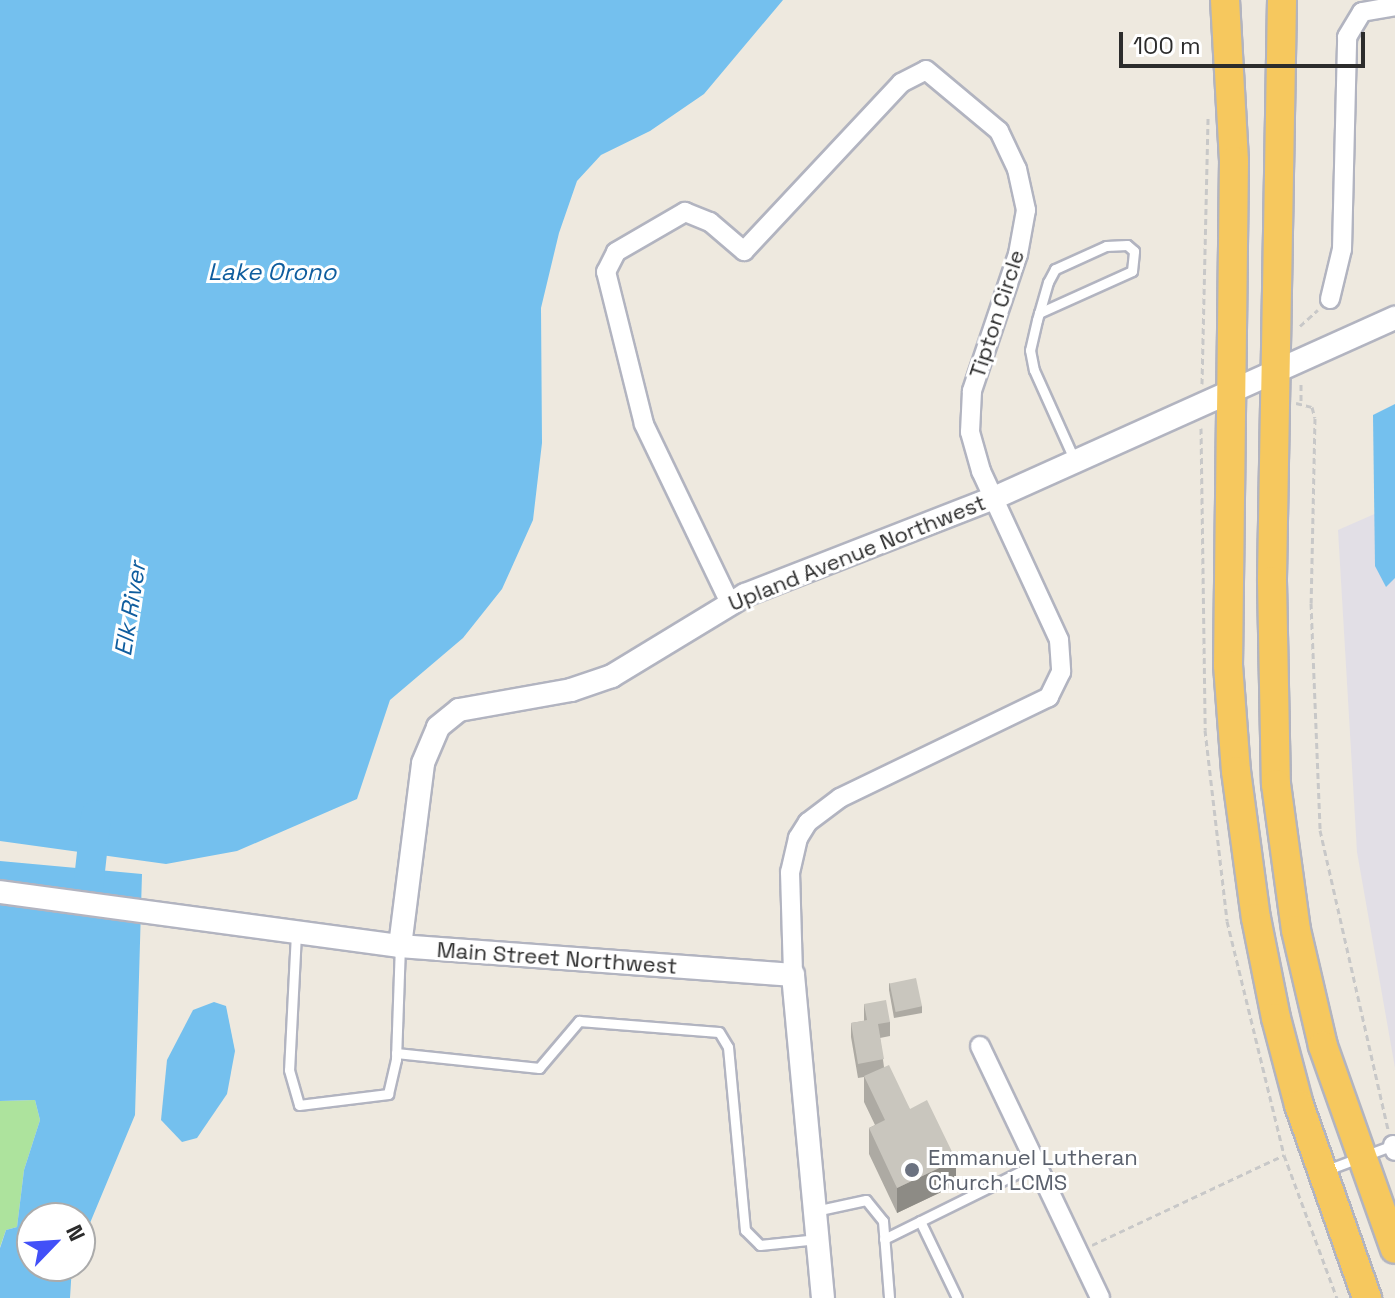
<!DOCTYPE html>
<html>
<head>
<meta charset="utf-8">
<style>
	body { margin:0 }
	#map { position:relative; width:1395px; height:1298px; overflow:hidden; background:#eee9df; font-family:"Space Grotesk",sans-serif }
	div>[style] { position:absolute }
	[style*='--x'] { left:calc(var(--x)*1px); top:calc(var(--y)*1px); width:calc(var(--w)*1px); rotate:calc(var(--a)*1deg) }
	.industrial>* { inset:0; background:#e2dfe6 }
	.green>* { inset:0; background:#ade39d }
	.water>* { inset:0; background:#74c0ee }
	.river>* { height:30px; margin:-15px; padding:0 15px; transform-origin:15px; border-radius:15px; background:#74c0ee }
	.path>* { height:3px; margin-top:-1.5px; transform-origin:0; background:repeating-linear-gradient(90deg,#c8c8c8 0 6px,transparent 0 10px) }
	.roads { filter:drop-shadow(2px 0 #b2b4c0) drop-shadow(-2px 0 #b2b4c0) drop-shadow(0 2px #b2b4c0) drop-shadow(0 -2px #b2b4c0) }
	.service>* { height:9px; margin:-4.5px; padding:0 4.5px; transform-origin:4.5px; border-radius:4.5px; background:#fff }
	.minor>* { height:18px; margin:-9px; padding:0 9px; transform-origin:9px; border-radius:9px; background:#fff }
	.tertiary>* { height:22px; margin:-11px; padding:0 11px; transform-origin:11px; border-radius:11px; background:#fff }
	.trunk>* { height:28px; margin:-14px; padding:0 14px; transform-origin:14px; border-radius:14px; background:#f6c85e }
	.wall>* { inset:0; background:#adaaa3 }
	.shaded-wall>* { inset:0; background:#8d8b85 }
	.building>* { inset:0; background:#c9c6be; transform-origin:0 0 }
	.dots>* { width:22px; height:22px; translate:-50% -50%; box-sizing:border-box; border:4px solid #fff; border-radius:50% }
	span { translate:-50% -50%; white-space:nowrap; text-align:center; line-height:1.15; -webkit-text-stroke:6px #fff; paint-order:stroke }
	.street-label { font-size:22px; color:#2c2c2c }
	.worship-label { font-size:22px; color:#5b616d }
	.left { translate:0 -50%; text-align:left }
	.water-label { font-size:24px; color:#0f5d9e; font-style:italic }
	.north { position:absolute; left:16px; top:1202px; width:80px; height:80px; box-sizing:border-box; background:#fff; border:2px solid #ababab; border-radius:50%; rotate:65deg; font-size:22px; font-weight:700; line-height:32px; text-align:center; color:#2c2c2c }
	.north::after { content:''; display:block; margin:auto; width:28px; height:36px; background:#4250f8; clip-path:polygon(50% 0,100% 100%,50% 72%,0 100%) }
	.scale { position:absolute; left:1119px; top:32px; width:246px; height:36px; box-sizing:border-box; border:4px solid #2c2c2c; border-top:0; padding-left:10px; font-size:24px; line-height:28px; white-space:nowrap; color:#2c2c2c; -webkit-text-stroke:6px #fff; paint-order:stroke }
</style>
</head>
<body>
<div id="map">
	<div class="industrial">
		<div style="clip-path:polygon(1395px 505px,1395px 1068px,1357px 852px,1338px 530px)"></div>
	</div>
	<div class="green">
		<div style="clip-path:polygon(35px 1100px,40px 1120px,24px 1170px,17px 1227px,6px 1230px,0 1247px,0 1101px)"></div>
	</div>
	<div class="water">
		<div style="clip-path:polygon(0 0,783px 0,704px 94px,650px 131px,601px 155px,577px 181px,559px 233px,541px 308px,542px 443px,533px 520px,502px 589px,463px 638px,390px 700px,357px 799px,237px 851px,166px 864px,0 841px)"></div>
		<div style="clip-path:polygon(1395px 404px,1395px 578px,1386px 587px,1375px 566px,1373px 415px)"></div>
		<div style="clip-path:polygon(0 861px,142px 874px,135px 1115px,80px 1247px,80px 1218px,32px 1218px,32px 1266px,72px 1266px,70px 1298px,0 1298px,0 1248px,6px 1230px,17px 1227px,24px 1170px,40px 1120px,35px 1100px,0 1101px)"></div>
		<div style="clip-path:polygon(214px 1002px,226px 1006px,235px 1051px,227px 1094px,197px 1138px,182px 1142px,161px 1120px,167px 1060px,193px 1010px)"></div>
	</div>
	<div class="river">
		<div style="--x:86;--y:907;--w:92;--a:-83.7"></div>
	</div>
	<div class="path">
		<div style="--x:1300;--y:326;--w:24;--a:-42"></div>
		<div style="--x:1202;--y:384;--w:268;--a:-88.7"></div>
		<div style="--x:1301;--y:401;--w:20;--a:-90"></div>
		<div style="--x:1296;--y:403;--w:16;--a:14"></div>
		<div style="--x:1312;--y:407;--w:11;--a:75"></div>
		<div style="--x:1315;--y:418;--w:185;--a:91.2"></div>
		<div style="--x:1311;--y:603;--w:227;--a:87.7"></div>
		<div style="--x:1320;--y:830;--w:307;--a:77.2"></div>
		<div style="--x:1201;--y:428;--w:302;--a:89.2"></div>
		<div style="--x:1205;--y:730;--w:192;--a:83.4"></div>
		<div style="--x:1227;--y:921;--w:241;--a:76.3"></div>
		<div style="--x:1284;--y:1155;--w:153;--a:69.7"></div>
		<div style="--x:1092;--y:1245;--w:212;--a:-25.1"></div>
	</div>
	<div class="roads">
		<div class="service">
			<div style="--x:1039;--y:313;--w:102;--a:-24.3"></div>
			<div style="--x:1132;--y:271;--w:20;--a:-84"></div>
			<div style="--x:1134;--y:251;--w:9;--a:-139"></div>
			<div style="--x:1127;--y:245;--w:21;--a:177"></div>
			<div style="--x:1106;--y:246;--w:56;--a:155.7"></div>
			<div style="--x:1055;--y:269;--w:15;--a:118"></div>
			<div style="--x:1048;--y:282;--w:32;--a:106"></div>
			<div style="--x:1039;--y:313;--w:7;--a:106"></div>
			<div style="--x:1037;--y:320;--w:31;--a:103"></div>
			<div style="--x:1030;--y:350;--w:20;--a:79"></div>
			<div style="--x:1034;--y:370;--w:98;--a:65.8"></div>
			<div style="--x:296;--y:933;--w:137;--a:92.9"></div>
			<div style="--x:289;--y:1070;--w:36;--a:74"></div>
			<div style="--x:299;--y:1105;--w:90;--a:-7"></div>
			<div style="--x:388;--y:1094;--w:36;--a:-77"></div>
			<div style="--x:396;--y:1059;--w:113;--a:-88"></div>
			<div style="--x:396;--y:1053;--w:144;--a:6"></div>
			<div style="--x:539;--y:1068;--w:62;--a:-49.6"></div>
			<div style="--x:579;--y:1021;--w:140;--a:4.5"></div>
			<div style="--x:719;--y:1032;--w:17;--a:59"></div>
			<div style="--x:728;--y:1047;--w:184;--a:84.7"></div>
			<div style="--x:745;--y:1230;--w:21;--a:45"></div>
			<div style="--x:760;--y:1245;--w:58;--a:-5.9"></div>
			<div style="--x:1324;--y:1171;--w:74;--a:-20.6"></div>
			<div style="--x:815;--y:1211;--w:52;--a:-12.2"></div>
			<div style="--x:866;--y:1200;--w:27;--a:51"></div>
			<div style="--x:883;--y:1221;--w:77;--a:85.5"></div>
			<div style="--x:920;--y:1221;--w:85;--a:64.3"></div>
			<div style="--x:884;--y:1239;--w:169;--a:-26.3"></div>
		</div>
		<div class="minor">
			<div style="--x:1330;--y:299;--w:51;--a:-76.5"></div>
			<div style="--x:1342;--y:249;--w:212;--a:-88.6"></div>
			<div style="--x:1347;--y:37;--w:29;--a:-59"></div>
			<div style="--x:1362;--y:12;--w:34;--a:-10"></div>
			<div style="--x:730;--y:603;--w:199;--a:-115.7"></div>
			<div style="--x:644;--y:424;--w:157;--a:-104"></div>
			<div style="--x:606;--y:272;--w:22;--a:-63"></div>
			<div style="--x:616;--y:252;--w:80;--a:-30.1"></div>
			<div style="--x:685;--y:212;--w:27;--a:22"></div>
			<div style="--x:710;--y:222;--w:45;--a:40.5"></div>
			<div style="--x:744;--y:251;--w:230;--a:-46.9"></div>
			<div style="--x:901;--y:83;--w:28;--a:-27"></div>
			<div style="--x:926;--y:70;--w:95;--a:39.9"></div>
			<div style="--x:999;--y:131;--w:42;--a:64.7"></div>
			<div style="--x:1017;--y:169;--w:42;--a:77.6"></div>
			<div style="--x:1026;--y:210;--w:45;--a:100.3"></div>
			<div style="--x:1018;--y:254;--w:145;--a:108.6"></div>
			<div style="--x:972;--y:391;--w:41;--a:92.8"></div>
			<div style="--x:970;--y:432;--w:41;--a:74.2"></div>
			<div style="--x:981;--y:471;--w:186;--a:65.2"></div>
			<div style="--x:1059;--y:640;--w:32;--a:86"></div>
			<div style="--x:1061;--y:672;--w:28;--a:116"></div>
			<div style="--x:1049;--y:697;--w:232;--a:154.2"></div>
			<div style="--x:840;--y:798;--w:40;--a:143"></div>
			<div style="--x:808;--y:822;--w:19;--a:122"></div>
			<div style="--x:798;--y:838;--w:35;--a:103"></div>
			<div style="--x:790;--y:872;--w:103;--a:88.3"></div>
			<div style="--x:980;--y:1046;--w:279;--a:64.5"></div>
			<div style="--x:1393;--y:1145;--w:6;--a:72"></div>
		</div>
		<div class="tertiary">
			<div style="--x:0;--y:892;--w:404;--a:7.7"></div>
			<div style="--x:400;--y:946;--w:394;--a:4.2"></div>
			<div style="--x:793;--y:975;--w:324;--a:84.7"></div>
			<div style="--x:400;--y:946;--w:184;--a:-82.8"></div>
			<div style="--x:423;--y:763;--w:39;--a:-67"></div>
			<div style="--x:438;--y:727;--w:27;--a:-39"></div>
			<div style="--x:459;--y:710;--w:114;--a:-10.1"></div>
			<div style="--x:571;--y:690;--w:43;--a:-18.9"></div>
			<div style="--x:612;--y:676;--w:156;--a:-31.3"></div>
			<div style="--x:745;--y:595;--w:267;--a:-21.3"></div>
			<div style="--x:994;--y:498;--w:440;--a:-24.2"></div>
		</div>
		<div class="trunk">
			<div style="--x:1225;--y:0;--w:161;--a:86.8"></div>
			<div style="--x:1234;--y:161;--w:504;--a:90.68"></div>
			<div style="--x:1228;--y:665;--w:106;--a:85.7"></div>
			<div style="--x:1236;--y:771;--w:148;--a:82.3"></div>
			<div style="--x:1256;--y:918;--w:102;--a:78.7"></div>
			<div style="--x:1276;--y:1018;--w:90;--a:75.2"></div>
			<div style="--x:1299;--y:1105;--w:205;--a:70.6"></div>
			<div style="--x:1282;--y:0;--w:581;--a:90.99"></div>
			<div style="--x:1272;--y:581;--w:203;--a:88.9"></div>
			<div style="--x:1276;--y:784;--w:147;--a:82.2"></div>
			<div style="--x:1296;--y:930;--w:119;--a:76.9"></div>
			<div style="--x:1323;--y:1046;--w:215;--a:70.5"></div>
		</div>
	</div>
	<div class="wall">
		<div style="clip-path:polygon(889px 983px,922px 1006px,922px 1013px,894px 1018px,889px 990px)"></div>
		<div style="clip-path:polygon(864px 1004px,890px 1022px,890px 1036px,880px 1038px,884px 1067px,956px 1185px,897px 1213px,869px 1154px,869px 1128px,875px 1125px,864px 1102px,864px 1077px,858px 1078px,851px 1037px,851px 1023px,864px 1021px)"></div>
	</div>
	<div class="shaded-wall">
		<div style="clip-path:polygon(956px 1160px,956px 1185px,897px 1213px,897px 1188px)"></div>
	</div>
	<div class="building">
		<div style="left:916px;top:978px;width:29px;height:27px;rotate:78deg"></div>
		<div style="clip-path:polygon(886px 1000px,890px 1022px,878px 1024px,884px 1059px,858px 1064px,851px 1023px,867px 1020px,864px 1004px)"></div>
		<div style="clip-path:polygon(889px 1065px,910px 1109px,927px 1100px,956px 1160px,897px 1188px,869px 1128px,885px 1120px,864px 1076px)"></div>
	</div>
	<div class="dots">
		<div style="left:912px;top:1170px;background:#6b7280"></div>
	</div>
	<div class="street-label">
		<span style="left:997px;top:314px;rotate:-72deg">Tipton Circle</span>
		<span style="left:857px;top:553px;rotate:-22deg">Upland Avenue Northwest</span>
		<span style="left:557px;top:958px;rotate:4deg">Main Street Northwest</span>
	</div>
	<div class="worship-label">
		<span class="left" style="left:928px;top:1170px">Emmanuel Lutheran<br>Church LCMS</span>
	</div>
	<div class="water-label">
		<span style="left:272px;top:272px">Lake Orono</span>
		<span style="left:130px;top:609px;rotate:-81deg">Elk River</span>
	</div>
	<div class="north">N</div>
	<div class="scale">100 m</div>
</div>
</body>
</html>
